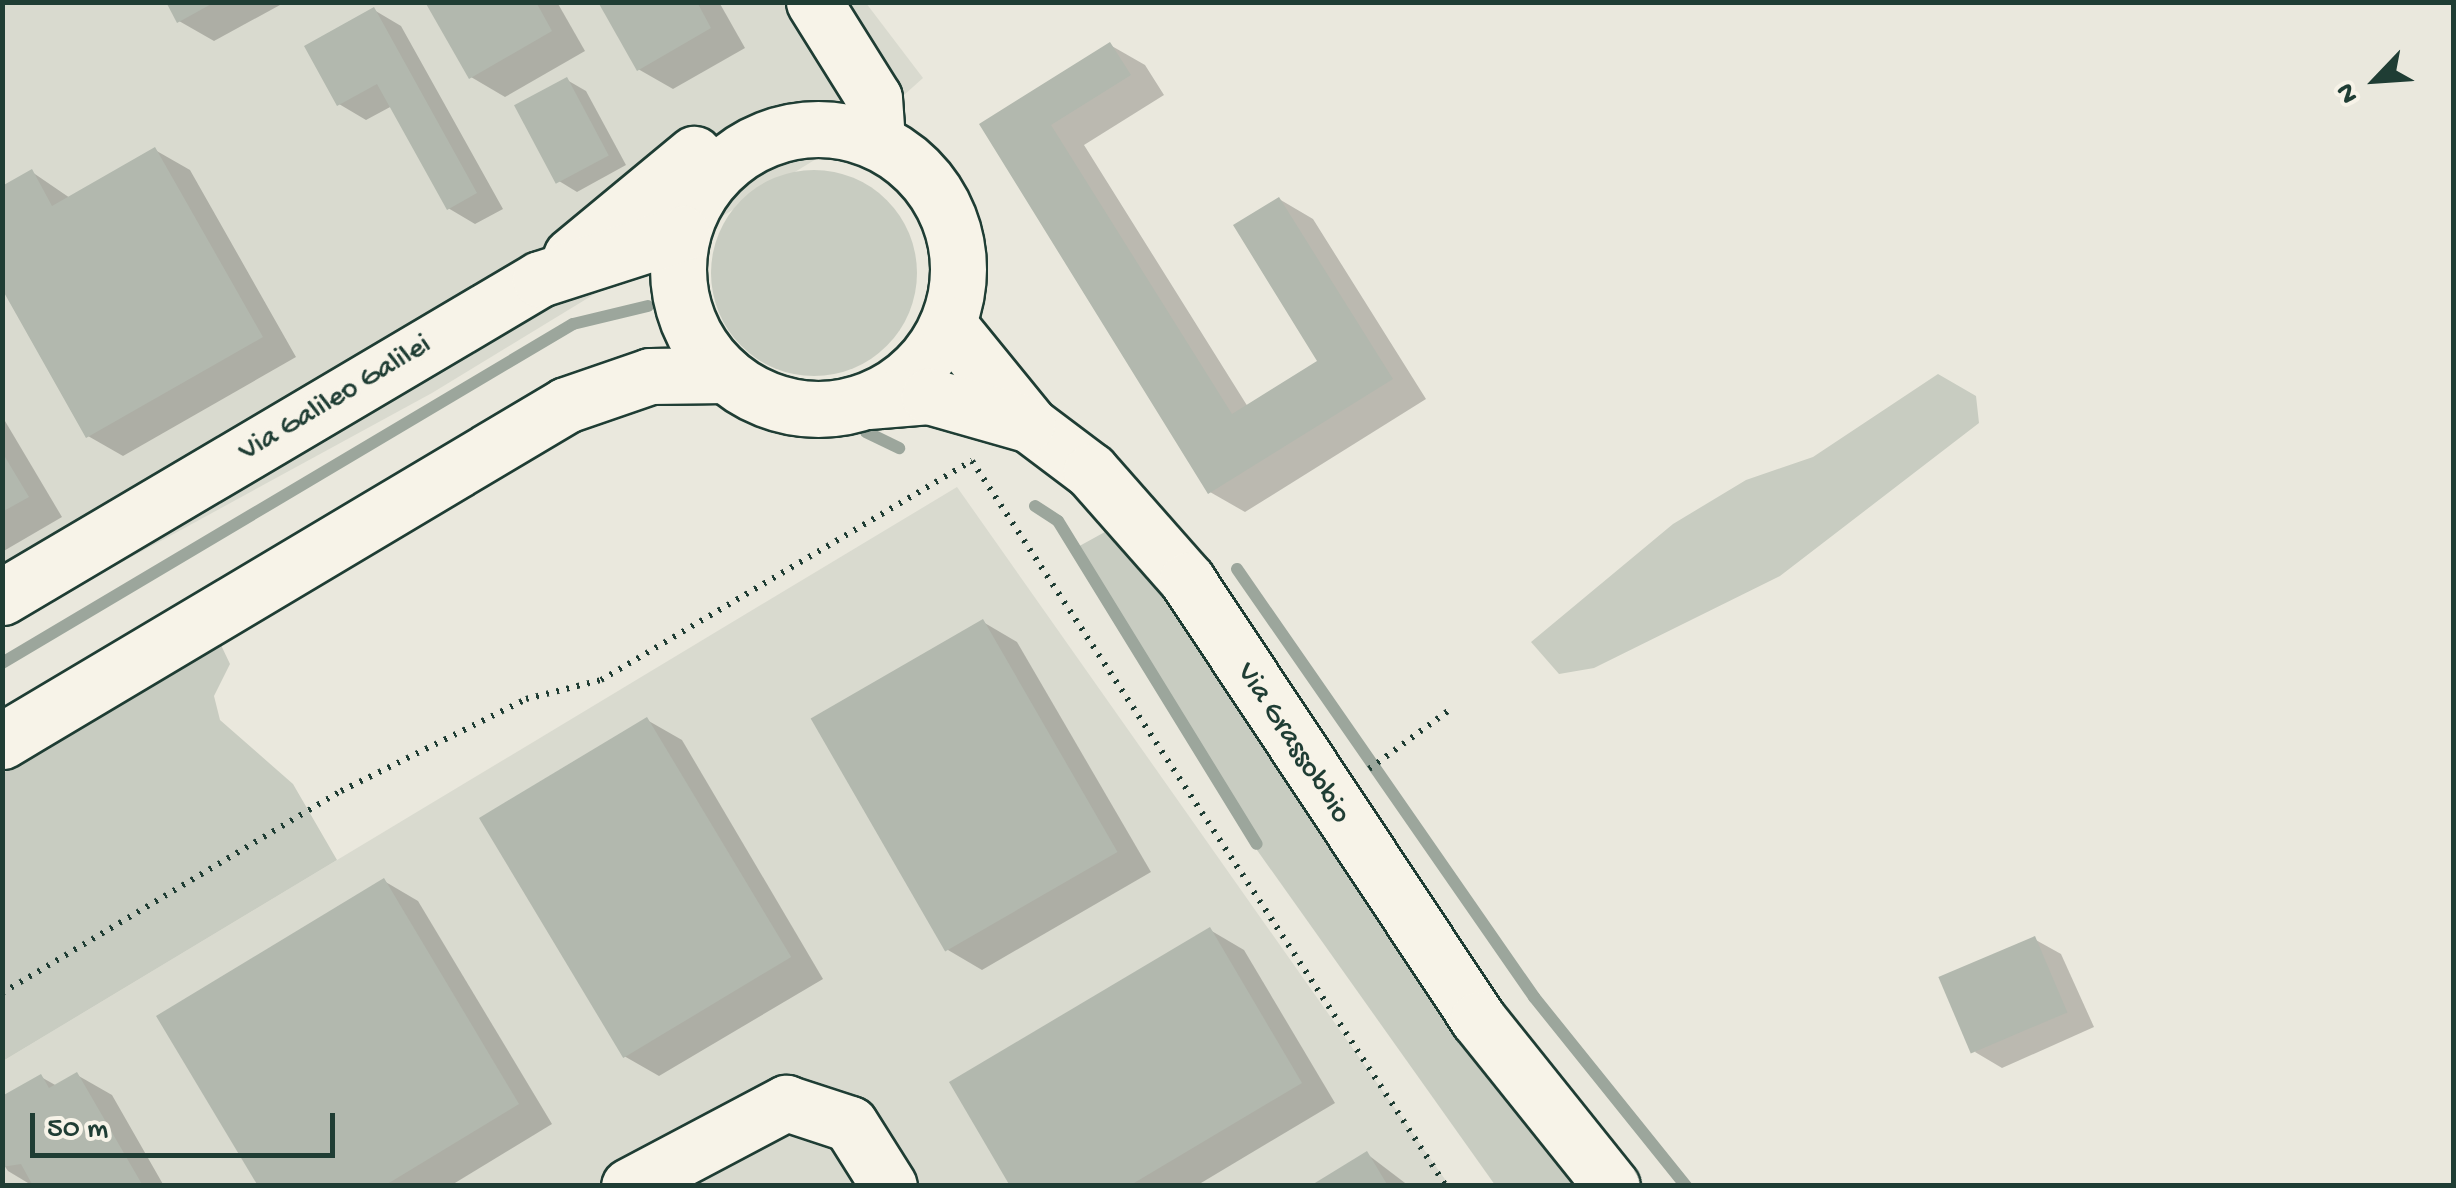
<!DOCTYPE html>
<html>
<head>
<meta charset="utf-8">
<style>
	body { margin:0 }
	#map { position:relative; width:2456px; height:1188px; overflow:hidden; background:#eae8dd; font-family:"Gochi Hand",sans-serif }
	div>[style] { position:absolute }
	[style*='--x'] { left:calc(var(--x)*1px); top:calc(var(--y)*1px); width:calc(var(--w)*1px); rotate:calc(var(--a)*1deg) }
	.built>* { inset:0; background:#d9dacf }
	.green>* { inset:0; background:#c8ccc1 }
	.round { border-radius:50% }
	.shadow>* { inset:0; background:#0003 }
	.stream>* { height:12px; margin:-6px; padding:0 6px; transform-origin:6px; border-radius:6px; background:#9ca69c }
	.building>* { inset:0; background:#b2b8ae; transform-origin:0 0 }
	.path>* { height:6px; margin-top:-3px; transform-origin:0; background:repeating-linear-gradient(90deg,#1f3d34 0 2.5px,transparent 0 10.5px) }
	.roads { filter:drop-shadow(2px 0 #1f3d34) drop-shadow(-2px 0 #1f3d34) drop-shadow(0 2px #1f3d34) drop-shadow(0 -2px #1f3d34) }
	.minor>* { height:55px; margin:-27.5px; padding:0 27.5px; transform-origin:27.5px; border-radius:27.5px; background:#f7f3e8 }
	.minor>.ring { margin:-27.5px; padding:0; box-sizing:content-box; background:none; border:55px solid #f7f3e8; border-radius:50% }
	span { translate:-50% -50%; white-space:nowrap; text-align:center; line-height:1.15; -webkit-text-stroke:8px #f7f3e8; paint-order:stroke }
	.street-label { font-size:30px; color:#1f3d34 }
	.frame { position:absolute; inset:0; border:5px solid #1f3d34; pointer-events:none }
	.north { position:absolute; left:2326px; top:30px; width:100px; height:100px; -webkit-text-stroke:8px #f7f3e8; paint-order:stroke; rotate:245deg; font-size:28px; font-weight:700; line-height:40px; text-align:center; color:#1f3d34 }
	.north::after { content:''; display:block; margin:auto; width:35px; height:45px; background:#1f3d34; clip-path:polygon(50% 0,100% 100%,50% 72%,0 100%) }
	.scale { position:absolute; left:30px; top:1113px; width:305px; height:45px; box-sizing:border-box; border:5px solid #1f3d34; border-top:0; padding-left:12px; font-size:30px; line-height:35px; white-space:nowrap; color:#1f3d34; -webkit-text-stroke:8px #f7f3e8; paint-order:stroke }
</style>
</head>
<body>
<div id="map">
	<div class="built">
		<div style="clip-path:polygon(3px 3px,866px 3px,923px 78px,867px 128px,432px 393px,3px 627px)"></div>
		<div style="clip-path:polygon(957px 487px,1449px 1185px,3px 1186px,3px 1061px)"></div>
	</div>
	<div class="green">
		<div class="round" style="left:711px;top:170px;width:206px;height:206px"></div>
		<div style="clip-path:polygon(1938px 374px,1976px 396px,1979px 423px,1780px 576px,1594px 668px,1559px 674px,1531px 642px,1673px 524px,1746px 480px,1813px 457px)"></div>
		<div style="clip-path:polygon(1114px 527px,1206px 635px,1591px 1185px,1495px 1185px,1247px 836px,1074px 549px)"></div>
		<div style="clip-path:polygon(220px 643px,230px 664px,214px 696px,220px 720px,293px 784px,337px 860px,3px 1061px,3px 773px)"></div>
	</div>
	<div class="shadow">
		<div style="clip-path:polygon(169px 2px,279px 2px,280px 5px,214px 41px,179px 21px)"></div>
		<div style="clip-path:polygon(428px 2px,557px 2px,585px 51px,505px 97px,471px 77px)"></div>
		<div style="clip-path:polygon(601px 2px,719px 2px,745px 48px,673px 89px,638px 69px)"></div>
		<div style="clip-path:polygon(374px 10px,401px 26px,503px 209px,475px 224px,448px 208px,392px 106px,366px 120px,339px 104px)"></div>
		<div style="clip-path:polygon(1110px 45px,1145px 65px,1164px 95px,1084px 145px,1248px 407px,1321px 362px,1279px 199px,1313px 219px,1426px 399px,1245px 512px,1210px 492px,982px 125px)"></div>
		<div style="clip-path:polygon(567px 80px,586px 91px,626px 165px,577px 192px,559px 181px)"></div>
		<div style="clip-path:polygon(155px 150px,190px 170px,296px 357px,123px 456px,88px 436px,32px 172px,70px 198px)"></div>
		<div style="clip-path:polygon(2px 416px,62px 517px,2px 552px)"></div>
		<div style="clip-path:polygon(983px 622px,1017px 642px,1151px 872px,982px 970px,948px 950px)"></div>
		<div style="clip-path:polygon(647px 720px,682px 740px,823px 979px,659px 1076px,624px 1056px)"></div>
		<div style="clip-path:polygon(384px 881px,418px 901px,552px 1124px,450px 1186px,261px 1186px)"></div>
		<div style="clip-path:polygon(1210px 930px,1244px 950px,1335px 1103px,1196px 1186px,1013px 1186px)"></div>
		<div style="clip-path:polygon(2034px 939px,2061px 954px,2094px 1027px,2002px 1068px,1975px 1052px)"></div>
		<div style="clip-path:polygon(77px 1075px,112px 1095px,164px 1186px,33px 1186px,8px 1171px,2px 1162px,41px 1077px,57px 1086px)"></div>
		<div style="clip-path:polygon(1367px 1154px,1409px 1186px,1315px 1186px)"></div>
	</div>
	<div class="stream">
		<div style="--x:866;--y:432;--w:37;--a:26"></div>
		<div style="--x:1035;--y:506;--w:27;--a:33"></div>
		<div style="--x:1058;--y:521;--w:379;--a:58.4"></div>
		<div style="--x:1237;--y:569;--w:521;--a:55.24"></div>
		<div style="--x:1534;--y:997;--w:243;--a:51.2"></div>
		<div style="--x:2;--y:663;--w:664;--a:-30.7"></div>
		<div style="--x:573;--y:324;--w:77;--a:-13.5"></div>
	</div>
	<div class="building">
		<div style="clip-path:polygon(166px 2px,215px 2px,177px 23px)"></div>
		<div style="clip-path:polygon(425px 2px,536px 2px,552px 31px,469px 79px)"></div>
		<div style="clip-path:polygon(598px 2px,697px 2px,711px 28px,637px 71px)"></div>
		<div style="clip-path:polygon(374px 7px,477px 193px,447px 210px,377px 84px,337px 106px,304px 46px)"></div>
		<div style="clip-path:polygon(1110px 42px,1131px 75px,1051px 125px,1232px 414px,1317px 361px,1233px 225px,1279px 197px,1393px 379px,1208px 494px,979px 124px)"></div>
		<div style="left:567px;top:77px;width:89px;height:60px;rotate:62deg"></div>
		<div style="clip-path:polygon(155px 147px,263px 337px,86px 438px,2px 289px,2px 186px,32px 169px,52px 206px)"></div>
		<div style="clip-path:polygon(2px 452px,29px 497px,2px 512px)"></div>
		<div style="left:983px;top:619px;width:269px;height:199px;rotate:60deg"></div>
		<div style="left:647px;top:717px;width:280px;height:196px;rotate:59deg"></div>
		<div style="clip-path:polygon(384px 878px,519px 1104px,384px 1186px,258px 1186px,156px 1016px)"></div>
		<div style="clip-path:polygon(1210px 927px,1302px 1083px,1129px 1186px,1010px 1186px,949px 1082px)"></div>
		<div style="left:2035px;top:936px;width:83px;height:105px;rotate:67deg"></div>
		<div style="clip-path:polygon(77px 1072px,143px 1186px,33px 1186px,21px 1164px,2px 1167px,2px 1096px,41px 1074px,49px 1088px)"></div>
		<div style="clip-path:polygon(1367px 1151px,1388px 1186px,1310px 1186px)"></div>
	</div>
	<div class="path">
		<div style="--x:1369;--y:769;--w:98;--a:-36.3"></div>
		<div style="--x:2;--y:993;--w:395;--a:-30.8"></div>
		<div style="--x:341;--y:791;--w:207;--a:-26.4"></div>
		<div style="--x:526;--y:699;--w:77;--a:-14.2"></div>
		<div style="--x:601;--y:680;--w:431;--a:-30.6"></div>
		<div style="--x:972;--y:461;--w:866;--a:56.82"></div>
	</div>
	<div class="roads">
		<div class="minor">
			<div style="--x:814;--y:2;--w:113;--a:58"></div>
			<div style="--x:874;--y:98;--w:43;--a:86"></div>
			<div class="ring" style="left:678px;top:129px;width:225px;height:225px"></div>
			<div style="--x:571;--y:256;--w:160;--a:-39.7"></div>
			<div style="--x:948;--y:324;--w:130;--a:50.9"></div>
			<div style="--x:1030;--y:425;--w:76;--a:37"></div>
			<div style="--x:1091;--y:471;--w:145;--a:48.6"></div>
			<div style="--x:1187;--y:580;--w:527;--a:56.46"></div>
			<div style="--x:1478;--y:1019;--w:214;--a:51.3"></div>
			<div style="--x:868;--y:401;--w:61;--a:-4.7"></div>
			<div style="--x:929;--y:396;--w:102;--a:15.9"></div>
			<div style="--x:2;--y:597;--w:625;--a:-30.59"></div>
			<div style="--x:540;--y:279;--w:149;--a:-17.9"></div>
			<div style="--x:2;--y:741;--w:656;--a:-30.78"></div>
			<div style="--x:566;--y:405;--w:89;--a:-19"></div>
			<div style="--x:650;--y:376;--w:76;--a:-0.8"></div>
			<div style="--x:629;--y:1186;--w:178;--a:-27.9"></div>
			<div style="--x:786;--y:1103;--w:67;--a:18.2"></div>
			<div style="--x:850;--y:1124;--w:73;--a:57.8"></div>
		</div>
	</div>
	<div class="street-label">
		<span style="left:336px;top:400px;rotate:-31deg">Via Galileo Galilei</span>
		<span style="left:1292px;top:744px;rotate:57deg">Via Grassobbio</span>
	</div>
	<div class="frame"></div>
	<div class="north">N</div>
	<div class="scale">50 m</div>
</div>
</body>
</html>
